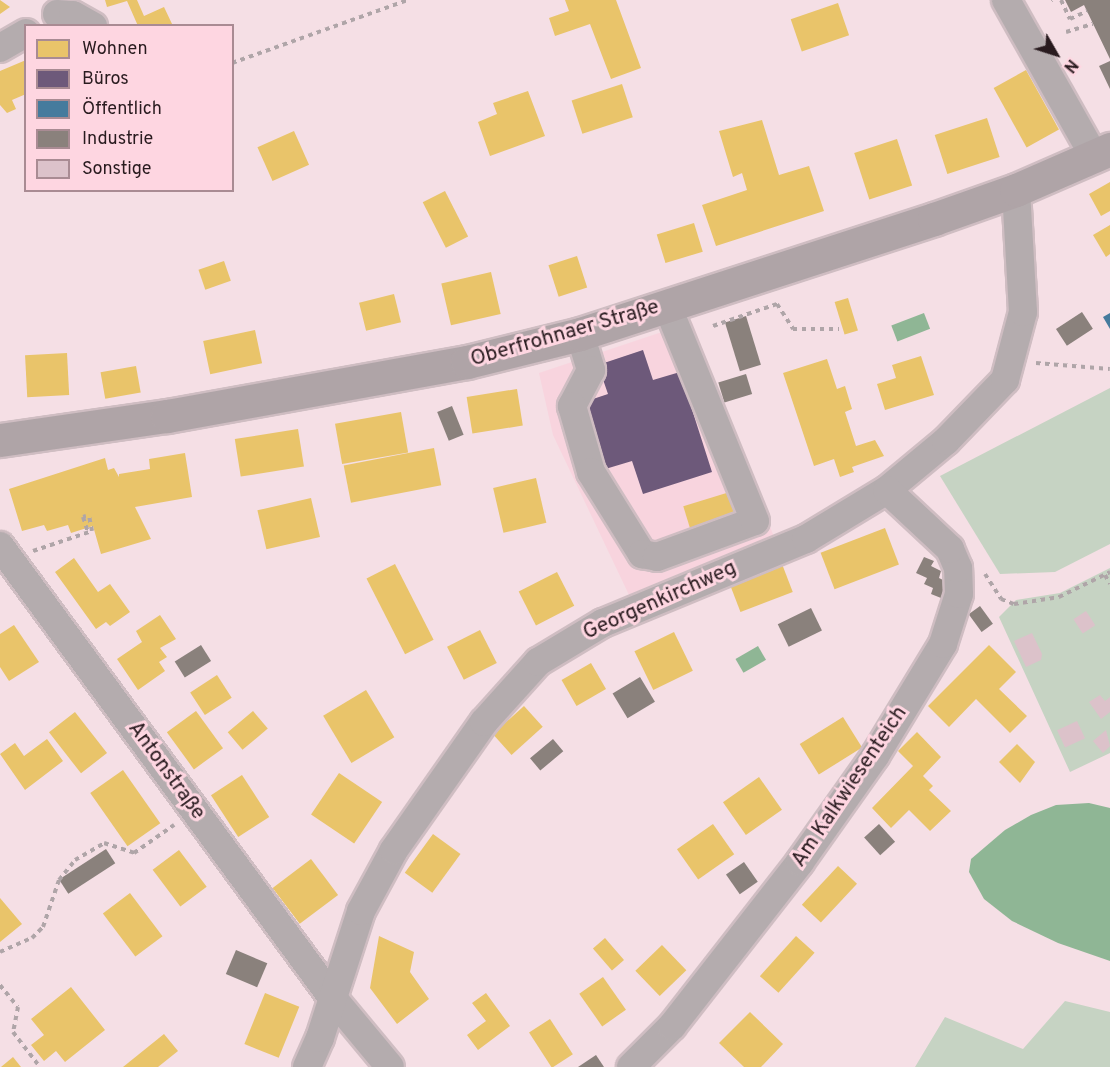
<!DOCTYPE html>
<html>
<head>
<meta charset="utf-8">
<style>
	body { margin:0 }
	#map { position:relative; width:1110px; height:1067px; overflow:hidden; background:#f5dfe5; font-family:Overpass,sans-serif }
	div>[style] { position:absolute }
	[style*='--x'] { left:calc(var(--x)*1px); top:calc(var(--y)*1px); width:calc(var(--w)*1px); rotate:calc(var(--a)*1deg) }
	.built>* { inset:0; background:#f8d4de }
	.green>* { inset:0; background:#c6d3c3 }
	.water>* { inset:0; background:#8fb695; transform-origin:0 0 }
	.homes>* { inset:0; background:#e9c46a; transform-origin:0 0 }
	.offices>* { inset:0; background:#6d597a }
	.public>* { inset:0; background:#457b9d }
	.industry>* { inset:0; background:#8a817c; transform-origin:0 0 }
	.building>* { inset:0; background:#dcc2ca; transform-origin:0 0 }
	.path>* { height:4px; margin-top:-2px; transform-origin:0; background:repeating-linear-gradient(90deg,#afa5a8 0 4.5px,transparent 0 9px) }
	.roads { filter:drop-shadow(2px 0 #cfbdc2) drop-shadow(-2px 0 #cfbdc2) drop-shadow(0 2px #cfbdc2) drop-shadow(0 -2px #cfbdc2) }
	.minor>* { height:28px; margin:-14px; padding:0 14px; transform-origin:14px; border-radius:14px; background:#b4acae }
	.major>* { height:33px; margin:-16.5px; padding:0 16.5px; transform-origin:16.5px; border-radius:16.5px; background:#afa4a7 }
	span { translate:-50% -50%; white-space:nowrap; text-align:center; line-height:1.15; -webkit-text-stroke:6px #fed6e1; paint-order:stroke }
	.street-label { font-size:21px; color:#291b1f }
	.legend { position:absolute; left:24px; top:24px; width:210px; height:168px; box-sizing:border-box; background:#fed6e1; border:2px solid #a98b93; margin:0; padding:8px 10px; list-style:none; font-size:18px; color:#291b1f }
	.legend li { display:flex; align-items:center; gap:12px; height:30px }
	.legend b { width:30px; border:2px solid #a98b93 }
	.north { position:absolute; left:1026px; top:24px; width:60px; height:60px; -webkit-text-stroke:4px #fed6e1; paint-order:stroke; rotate:129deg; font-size:16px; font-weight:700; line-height:24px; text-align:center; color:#291b1f }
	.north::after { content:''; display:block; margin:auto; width:21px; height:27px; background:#291b1f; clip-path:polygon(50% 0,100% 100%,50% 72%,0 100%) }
</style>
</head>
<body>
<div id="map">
	<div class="built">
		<div style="clip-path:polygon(692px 322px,774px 537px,630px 597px,553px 435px,539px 373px)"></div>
	</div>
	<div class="green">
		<div style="clip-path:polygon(1110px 388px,1110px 544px,1055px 572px,1000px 574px,940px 476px)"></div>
		<div style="clip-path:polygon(1110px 568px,1110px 753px,1070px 772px,999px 617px,1016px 600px,1060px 593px)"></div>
		<div style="clip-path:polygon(1065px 1001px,1110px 1012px,1110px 1067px,915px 1067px,945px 1017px,1023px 1049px)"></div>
	</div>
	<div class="water">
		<div style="left:924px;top:313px;width:17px;height:35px;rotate:69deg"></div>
		<div style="left:758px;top:646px;width:16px;height:26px;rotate:60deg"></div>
		<div style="clip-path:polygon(1089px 803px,1110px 808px,1110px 961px,1058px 943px,1012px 921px,984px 899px,969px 872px,971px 859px,1005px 830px,1031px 815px,1056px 805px)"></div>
	</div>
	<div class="homes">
		<div style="clip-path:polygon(0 0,10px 7px,0 14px)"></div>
		<div style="clip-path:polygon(105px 0,137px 0,144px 16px,164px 7px,173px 26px,138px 26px,127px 1px,107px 7px)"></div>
		<div style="clip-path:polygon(565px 0,616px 0,641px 68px,611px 79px,590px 24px,555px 36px,549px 18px,569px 11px)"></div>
		<div style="left:838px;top:3px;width:34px;height:50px;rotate:71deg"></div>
		<div style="clip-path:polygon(26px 60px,26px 94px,12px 100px,16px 109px,7px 113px,0 105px,0 71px)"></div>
		<div style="left:1026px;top:70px;width:68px;height:37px;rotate:61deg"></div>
		<div style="left:622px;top:84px;width:35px;height:53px;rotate:72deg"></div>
		<div style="clip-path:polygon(528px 91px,545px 136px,490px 156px,478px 122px,497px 114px,493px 103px)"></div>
		<div style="left:987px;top:118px;width:41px;height:55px;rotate:72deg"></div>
		<div style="clip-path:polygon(762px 120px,779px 175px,809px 166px,824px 211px,716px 246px,702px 205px,747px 190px,742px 173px,733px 177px,719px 131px)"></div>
		<div style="left:294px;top:131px;width:37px;height:40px;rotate:66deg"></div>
		<div style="left:897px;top:139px;width:49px;height:45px;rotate:72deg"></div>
		<div style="clip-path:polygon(1110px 182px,1110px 211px,1101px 216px,1089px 194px)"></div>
		<div style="left:445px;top:191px;width:51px;height:25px;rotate:63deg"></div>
		<div style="left:694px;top:223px;width:30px;height:39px;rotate:73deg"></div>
		<div style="clip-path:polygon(1110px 225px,1110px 254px,1106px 257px,1093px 235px)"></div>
		<div style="left:577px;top:256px;width:33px;height:30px;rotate:72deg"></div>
		<div style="left:224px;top:261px;width:21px;height:27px;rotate:71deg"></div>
		<div style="left:491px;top:272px;width:43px;height:51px;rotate:77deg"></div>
		<div style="left:394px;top:294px;width:29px;height:36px;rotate:76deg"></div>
		<div style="left:848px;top:298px;width:34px;height:14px;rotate:73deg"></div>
		<div style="left:255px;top:330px;width:34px;height:53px;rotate:78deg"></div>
		<div style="left:67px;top:353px;width:42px;height:42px;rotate:87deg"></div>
		<div style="clip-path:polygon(921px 356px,934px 395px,885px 410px,877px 384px,896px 378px,892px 365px)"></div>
		<div style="clip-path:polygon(827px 359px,837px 389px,845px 386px,852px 409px,845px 412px,856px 446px,875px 440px,884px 456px,852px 467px,854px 472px,840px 477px,834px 459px,814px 466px,783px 373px)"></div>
		<div style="left:136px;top:366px;width:27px;height:36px;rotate:80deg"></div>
		<div style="left:517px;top:389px;width:37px;height:51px;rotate:81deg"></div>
		<div style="left:401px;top:412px;width:41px;height:67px;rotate:80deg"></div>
		<div style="left:298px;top:429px;width:38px;height:64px;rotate:81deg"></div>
		<div style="left:434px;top:448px;width:38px;height:92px;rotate:79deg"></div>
		<div style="clip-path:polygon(185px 453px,192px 497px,135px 507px,151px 539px,101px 554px,93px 526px,71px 533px,68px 525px,47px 531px,44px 525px,22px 531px,9px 489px,105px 458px,108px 470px,114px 468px,119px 477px,119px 474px,150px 469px,149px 459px)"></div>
		<div style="left:536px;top:478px;width:46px;height:44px;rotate:77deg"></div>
		<div style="left:733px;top:491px;width:27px;height:52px;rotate:73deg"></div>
		<div style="left:311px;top:498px;width:40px;height:55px;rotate:77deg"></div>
		<div style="left:885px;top:528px;width:39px;height:69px;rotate:69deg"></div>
		<div style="clip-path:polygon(74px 558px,98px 592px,110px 584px,130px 612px,110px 626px,106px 622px,96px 629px,55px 572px)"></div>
		<div style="left:395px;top:564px;width:85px;height:32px;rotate:63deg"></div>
		<div style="left:782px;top:564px;width:30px;height:56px;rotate:69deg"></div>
		<div style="left:557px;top:572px;width:38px;height:43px;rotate:63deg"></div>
		<div style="clip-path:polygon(160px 615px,176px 639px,160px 648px,167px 657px,159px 662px,165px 671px,138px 690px,117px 659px,142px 642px,136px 631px)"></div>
		<div style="clip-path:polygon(14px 625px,39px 662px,9px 681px,0 667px,0 634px)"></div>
		<div style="left:480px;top:630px;width:37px;height:37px;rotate:63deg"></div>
		<div style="left:674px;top:632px;width:43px;height:44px;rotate:64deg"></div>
		<div style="clip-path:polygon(989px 645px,1016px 672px,999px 689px,1027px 716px,1010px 733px,976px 699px,949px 727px,928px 706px)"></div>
		<div style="left:591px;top:663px;width:30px;height:34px;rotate:60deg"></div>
		<div style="left:217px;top:675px;width:27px;height:32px;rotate:57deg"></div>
		<div style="left:366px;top:690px;width:55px;height:50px;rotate:59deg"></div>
		<div style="left:524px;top:706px;width:28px;height:42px;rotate:48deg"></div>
		<div style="left:196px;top:711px;width:46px;height:36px;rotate:54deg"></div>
		<div style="left:253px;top:711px;width:23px;height:33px;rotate:50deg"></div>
		<div style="left:75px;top:712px;width:52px;height:33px;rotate:52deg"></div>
		<div style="left:843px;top:717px;width:36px;height:51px;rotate:58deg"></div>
		<div style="clip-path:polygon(917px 732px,941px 757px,923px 776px,933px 786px,929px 790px,951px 811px,930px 831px,909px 810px,891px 828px,872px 808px,913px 766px,898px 751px)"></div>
		<div style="clip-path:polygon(47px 739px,63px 761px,25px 790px,0 754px,15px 743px,24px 756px)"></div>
		<div style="clip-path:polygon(1017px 744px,1035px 762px,1020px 783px,999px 762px)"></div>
		<div style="left:123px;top:770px;width:65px;height:40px;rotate:55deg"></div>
		<div style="left:339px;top:773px;width:52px;height:50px;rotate:34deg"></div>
		<div style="left:242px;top:775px;width:50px;height:37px;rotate:57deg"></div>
		<div style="left:759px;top:777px;width:40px;height:44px;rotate:55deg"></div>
		<div style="left:713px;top:824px;width:37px;height:44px;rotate:55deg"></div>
		<div style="left:433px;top:834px;width:34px;height:48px;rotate:36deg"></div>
		<div style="left:179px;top:850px;width:46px;height:33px;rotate:53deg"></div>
		<div style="left:311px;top:859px;width:45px;height:48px;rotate:53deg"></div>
		<div style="left:838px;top:866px;width:26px;height:53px;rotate:43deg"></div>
		<div style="left:130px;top:893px;width:54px;height:34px;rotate:53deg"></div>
		<div style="clip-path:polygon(0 898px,22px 924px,0 942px)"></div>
		<div style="clip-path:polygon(379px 936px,414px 952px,410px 972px,429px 999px,397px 1024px,370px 988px)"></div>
		<div style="left:796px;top:936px;width:25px;height:54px;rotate:42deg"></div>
		<div style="left:605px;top:938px;width:29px;height:16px;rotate:49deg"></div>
		<div style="left:662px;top:945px;width:35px;height:37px;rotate:46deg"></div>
		<div style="left:603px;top:977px;width:40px;height:29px;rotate:55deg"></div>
		<div style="clip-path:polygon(71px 987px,105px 1030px,65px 1062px,56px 1051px,44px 1061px,31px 1045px,44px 1035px,31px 1019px)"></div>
		<div style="left:265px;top:993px;width:37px;height:55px;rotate:22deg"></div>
		<div style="clip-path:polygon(486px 993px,510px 1026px,478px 1050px,467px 1035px,486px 1021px,472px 1003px)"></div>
		<div style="clip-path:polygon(750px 1012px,783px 1044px,761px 1067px,744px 1067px,719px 1043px)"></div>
		<div style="left:550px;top:1019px;width:42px;height:25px;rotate:57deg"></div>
		<div style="clip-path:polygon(164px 1034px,178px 1051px,158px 1067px,123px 1067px)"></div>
		<div style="clip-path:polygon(13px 1057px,21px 1067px,1px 1067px)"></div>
	</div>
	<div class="offices">
		<div style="clip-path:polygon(643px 350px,653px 380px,680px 372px,712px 472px,643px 494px,632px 461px,602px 470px,581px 403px,608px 394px,598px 365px)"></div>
	</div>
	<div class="public">
		<div style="clip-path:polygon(1110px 313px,1110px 329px,1103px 317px)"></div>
	</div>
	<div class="industry">
		<div style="clip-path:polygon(1065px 0,1110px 0,1110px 59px,1084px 5px,1071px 12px)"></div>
		<div style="clip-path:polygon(1110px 61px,1110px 89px,1099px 66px)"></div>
		<div style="left:1082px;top:312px;width:20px;height:31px;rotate:57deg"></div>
		<div style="left:746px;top:316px;width:51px;height:22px;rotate:73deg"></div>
		<div style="left:746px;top:374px;width:21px;height:29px;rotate:73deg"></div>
		<div style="left:452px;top:406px;width:31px;height:16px;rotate:68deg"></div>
		<div style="clip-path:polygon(924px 557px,934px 561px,931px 566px,941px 571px,939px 578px,947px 582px,941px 598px,931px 594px,933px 588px,924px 584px,927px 578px,916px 573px)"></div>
		<div style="left:980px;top:606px;width:22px;height:14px;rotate:54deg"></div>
		<div style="left:811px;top:608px;width:25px;height:37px;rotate:64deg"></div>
		<div style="left:201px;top:645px;width:19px;height:31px;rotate:58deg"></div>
		<div style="left:640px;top:677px;width:29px;height:32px;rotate:59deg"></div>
		<div style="left:553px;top:739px;width:16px;height:30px;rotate:50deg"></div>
		<div style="left:879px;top:824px;width:24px;height:20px;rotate:48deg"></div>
		<div style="left:106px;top:849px;width:17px;height:56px;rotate:57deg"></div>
		<div style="left:744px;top:862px;width:24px;height:22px;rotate:55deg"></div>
		<div style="left:236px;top:950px;width:34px;height:26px;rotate:23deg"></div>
		<div style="clip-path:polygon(596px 1055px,604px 1067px,578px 1067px)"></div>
	</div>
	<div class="building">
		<div style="left:1086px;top:611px;width:17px;height:15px;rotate:57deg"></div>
		<div style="clip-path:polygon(1032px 633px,1042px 654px,1041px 660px,1026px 667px,1014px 641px)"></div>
		<div style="clip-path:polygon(1100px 695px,1105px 701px,1110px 697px,1110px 712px,1101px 719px,1089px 702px)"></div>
		<div style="left:1077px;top:721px;width:19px;height:22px;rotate:65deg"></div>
		<div style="clip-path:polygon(1106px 730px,1110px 746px,1103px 753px,1093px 741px)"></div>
	</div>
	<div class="path">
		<div style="--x:1061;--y:0;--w:21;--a:65"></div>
		<div style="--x:1070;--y:19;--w:19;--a:-25"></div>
		<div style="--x:1051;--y:1;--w:1;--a:-45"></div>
		<div style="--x:1066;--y:32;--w:28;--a:-17"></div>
		<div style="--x:232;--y:63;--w:187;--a:-19.7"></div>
		<div style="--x:713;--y:326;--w:68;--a:-19"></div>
		<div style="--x:777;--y:304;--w:30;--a:57"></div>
		<div style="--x:793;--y:329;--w:46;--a:0"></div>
		<div style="--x:1036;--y:363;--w:74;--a:4.6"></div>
		<div style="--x:86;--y:516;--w:3;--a:162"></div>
		<div style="--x:83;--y:517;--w:16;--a:72"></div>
		<div style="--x:33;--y:551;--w:62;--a:-18.7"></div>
		<div style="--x:92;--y:531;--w:16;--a:-101"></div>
		<div style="--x:985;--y:574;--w:30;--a:57"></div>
		<div style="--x:1001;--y:599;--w:14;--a:21"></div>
		<div style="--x:1014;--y:604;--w:46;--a:-8.8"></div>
		<div style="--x:1059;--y:597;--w:57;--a:-26.1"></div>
		<div style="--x:1105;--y:575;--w:10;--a:61"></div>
		<div style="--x:0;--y:952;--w:35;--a:-24"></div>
		<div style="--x:32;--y:938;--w:16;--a:-45"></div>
		<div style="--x:43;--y:927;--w:50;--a:-71.2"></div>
		<div style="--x:59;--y:880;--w:26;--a:-51"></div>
		<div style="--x:75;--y:860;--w:34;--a:-30"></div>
		<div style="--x:104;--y:843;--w:32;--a:18"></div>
		<div style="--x:134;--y:853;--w:49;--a:-35"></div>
		<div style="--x:0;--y:985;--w:28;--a:51"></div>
		<div style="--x:18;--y:1007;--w:25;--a:101"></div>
		<div style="--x:13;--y:1032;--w:44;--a:52.4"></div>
	</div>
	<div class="roads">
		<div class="minor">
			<div style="--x:1006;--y:0;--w:179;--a:60.6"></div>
			<div style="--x:57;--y:14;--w:16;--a:4"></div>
			<div style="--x:73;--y:15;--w:23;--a:29"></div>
			<div style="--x:0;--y:48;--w:30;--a:-30"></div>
			<div style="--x:580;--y:334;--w:38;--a:73"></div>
			<div style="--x:591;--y:370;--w:41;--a:117.8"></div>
			<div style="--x:572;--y:406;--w:69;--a:73.9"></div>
			<div style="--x:591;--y:472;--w:97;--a:58.1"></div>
			<div style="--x:642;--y:554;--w:15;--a:11"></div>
			<div style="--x:657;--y:557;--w:104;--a:-20.2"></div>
			<div style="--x:755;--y:521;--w:233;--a:-112.2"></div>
			<div style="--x:0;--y:546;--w:559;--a:53.66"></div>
			<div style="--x:331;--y:996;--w:92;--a:50.3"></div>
			<div style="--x:307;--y:1067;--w:32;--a:-66"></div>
			<div style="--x:320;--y:1038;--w:133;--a:-72.1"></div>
			<div style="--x:361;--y:911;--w:69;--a:-61.6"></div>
			<div style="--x:394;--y:850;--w:156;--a:-54.9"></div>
			<div style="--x:484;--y:722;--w:81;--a:-48"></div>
			<div style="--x:538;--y:662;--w:76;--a:-31"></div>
			<div style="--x:603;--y:623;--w:220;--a:-22.5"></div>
			<div style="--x:806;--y:539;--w:95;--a:-31.2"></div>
			<div style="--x:887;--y:490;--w:77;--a:-39.7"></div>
			<div style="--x:946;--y:441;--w:85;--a:-46"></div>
			<div style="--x:1005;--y:380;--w:70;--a:-75.2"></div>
			<div style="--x:1023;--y:312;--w:122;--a:-93.3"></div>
			<div style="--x:631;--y:1067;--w:58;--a:-45"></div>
			<div style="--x:672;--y:1026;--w:208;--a:-52"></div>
			<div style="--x:800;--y:862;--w:130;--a:-54.7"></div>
			<div style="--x:875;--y:756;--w:131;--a:-58.7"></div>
			<div style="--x:943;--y:644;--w:52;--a:-72.3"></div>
			<div style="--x:959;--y:594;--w:26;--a:-92"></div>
			<div style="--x:958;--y:568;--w:21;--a:-113"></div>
			<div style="--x:950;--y:549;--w:86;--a:-136.9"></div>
		</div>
		<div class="major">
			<div style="--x:0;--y:440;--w:169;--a:-8.2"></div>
			<div style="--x:167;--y:416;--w:305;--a:-10.2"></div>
			<div style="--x:467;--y:362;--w:116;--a:-13.9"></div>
			<div style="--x:580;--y:334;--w:372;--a:-18"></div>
			<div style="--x:934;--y:219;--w:87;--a:-19.5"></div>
			<div style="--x:1016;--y:190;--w:103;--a:-23.6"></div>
		</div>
	</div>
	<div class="street-label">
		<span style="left:565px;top:334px;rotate:-16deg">Oberfrohnaer Straße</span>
		<span style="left:660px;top:601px;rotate:-24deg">Georgenkirchweg</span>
		<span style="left:166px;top:771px;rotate:54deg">Antonstraße</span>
		<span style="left:850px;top:787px;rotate:-56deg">Am Kalkwiesenteich</span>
	</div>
	<ul class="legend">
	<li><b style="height:16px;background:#e9c46a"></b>Wohnen</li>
	<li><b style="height:16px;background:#6d597a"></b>Büros</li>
	<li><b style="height:16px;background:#457b9d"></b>Öffentlich</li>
	<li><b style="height:16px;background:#8a817c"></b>Industrie</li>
	<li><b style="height:16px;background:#dcc2ca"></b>Sonstige</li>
	</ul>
	<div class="north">N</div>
</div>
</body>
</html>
